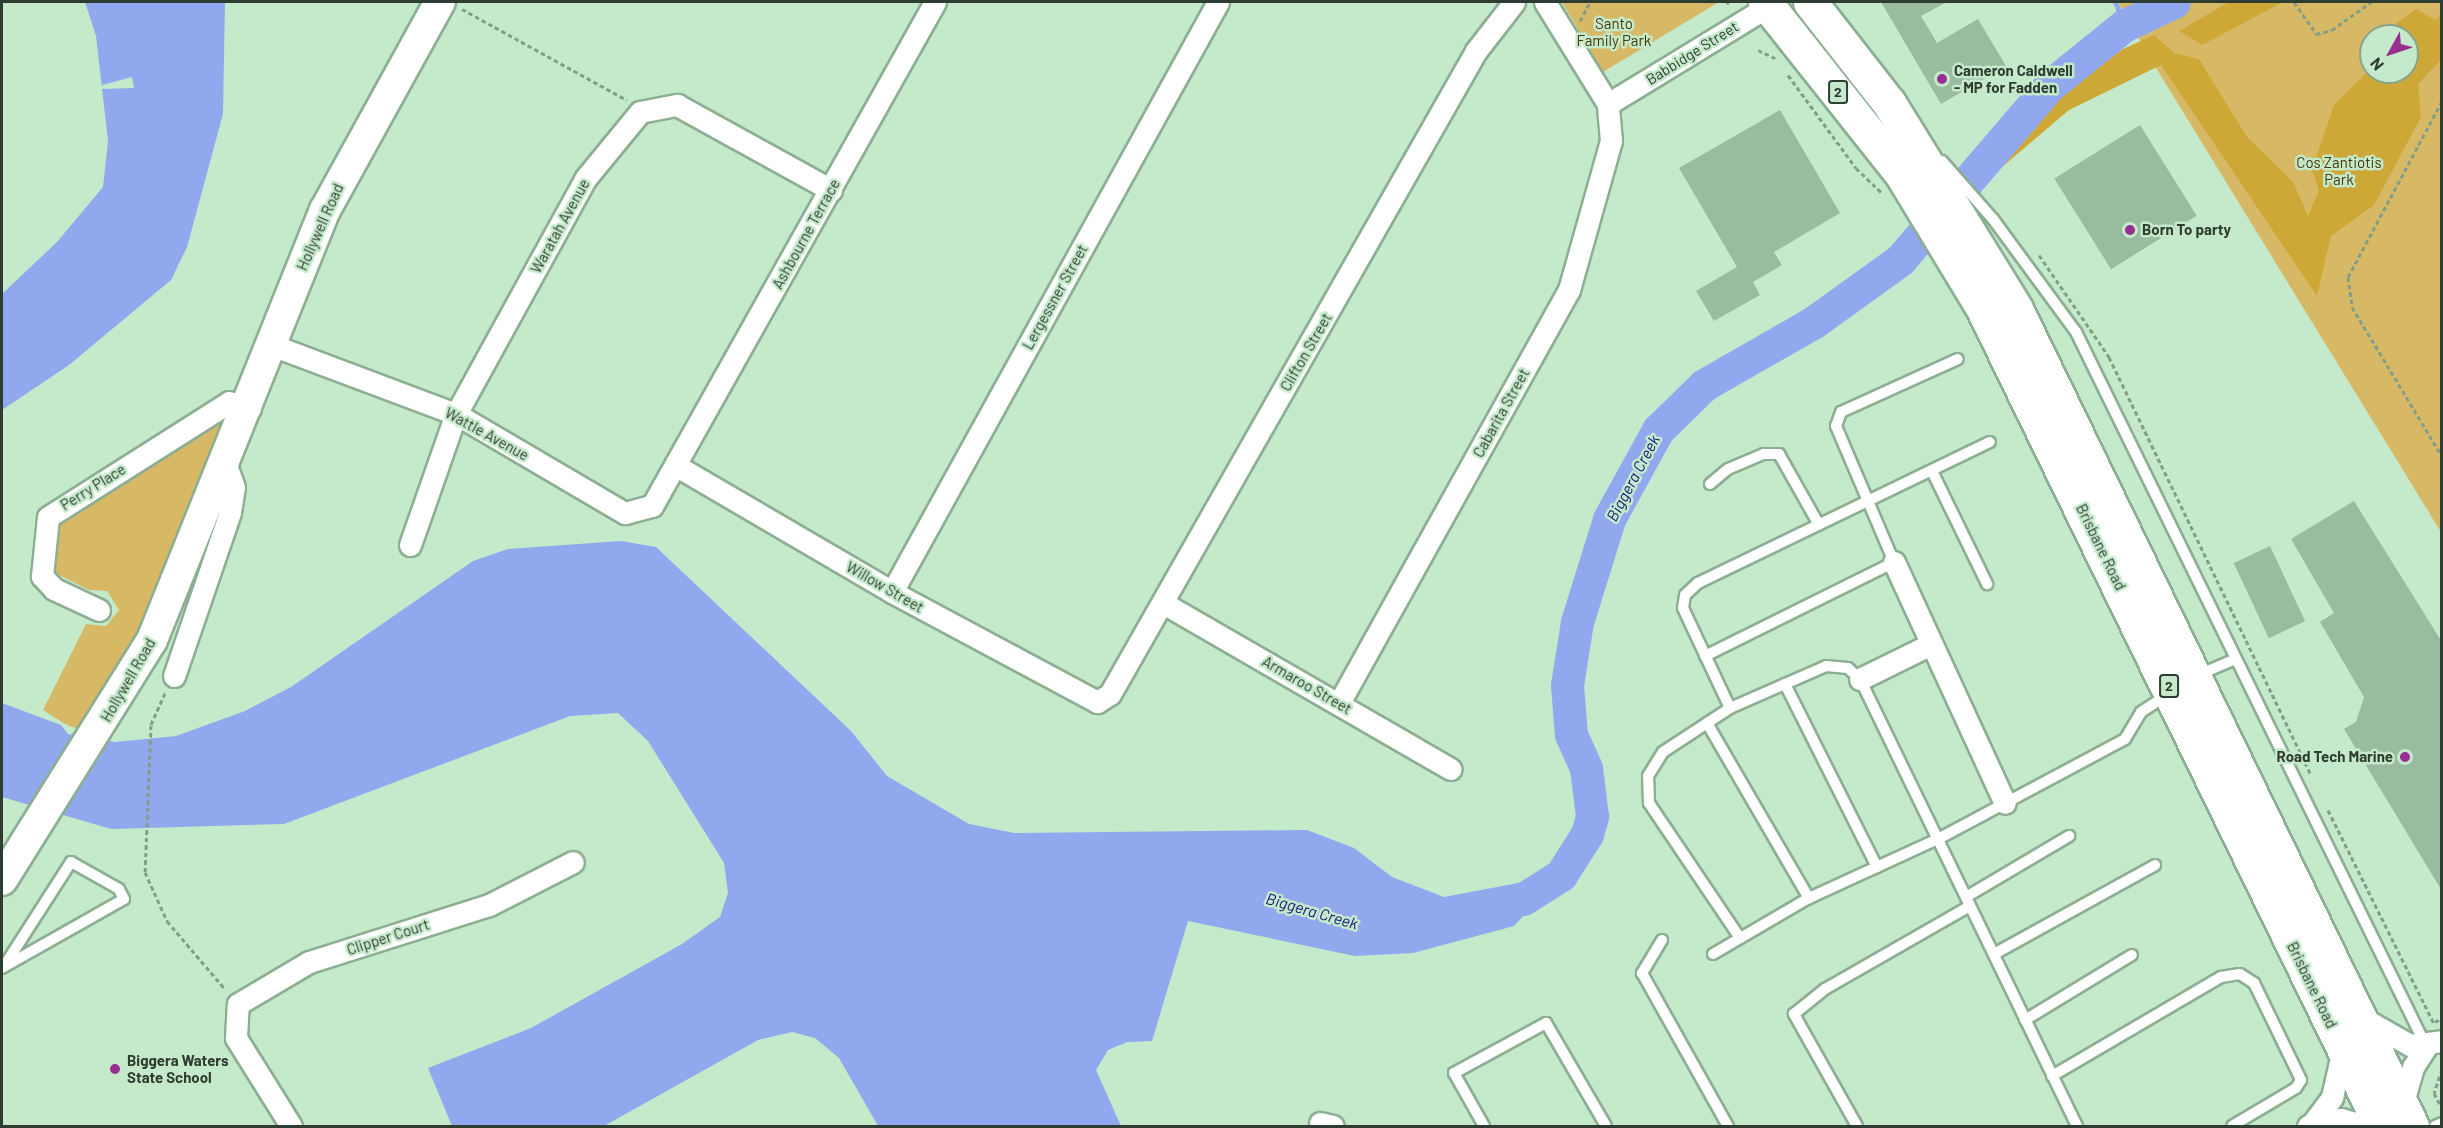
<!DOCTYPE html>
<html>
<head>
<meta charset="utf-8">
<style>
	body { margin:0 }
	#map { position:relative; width:2443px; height:1128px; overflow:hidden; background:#c5e9cb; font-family:Barlow,sans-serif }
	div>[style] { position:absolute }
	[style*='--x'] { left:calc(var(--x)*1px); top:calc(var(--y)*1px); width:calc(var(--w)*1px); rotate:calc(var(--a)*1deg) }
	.green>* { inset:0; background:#d7b965 }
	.forest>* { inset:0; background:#cda837 }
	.water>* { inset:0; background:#91a8ef }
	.pier>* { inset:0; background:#c5e9cb }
	.stream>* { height:5px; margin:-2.5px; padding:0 2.5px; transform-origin:2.5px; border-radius:2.5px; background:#91a8ef }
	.river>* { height:33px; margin:-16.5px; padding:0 16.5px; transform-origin:16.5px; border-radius:16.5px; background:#91a8ef }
	.building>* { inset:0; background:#99bb9f; transform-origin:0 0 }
	.path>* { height:3px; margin-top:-1.5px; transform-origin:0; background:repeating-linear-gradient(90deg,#839e88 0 4.5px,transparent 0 7.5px) }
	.roads { filter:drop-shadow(2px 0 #8cae92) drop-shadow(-2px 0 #8cae92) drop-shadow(0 2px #8cae92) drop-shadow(0 -2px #8cae92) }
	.lane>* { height:10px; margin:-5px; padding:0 5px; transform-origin:5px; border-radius:5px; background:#fff }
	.street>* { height:21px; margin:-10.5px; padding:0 10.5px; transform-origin:10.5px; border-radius:10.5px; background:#fff }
	.secondary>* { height:30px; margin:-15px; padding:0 15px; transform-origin:15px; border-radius:15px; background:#fff }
	.highway>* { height:33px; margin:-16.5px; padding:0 16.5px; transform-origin:16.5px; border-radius:16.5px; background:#fff }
	.dots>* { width:16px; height:16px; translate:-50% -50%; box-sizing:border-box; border:3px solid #c5e9cb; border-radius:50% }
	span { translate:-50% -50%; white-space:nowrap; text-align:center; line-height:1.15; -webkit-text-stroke:5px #c5e9cb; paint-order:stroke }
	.shield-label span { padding:2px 4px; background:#c5e9cb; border:2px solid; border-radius:4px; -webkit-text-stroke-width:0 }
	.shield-label { font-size:14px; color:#2e3d31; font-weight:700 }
	.park-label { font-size:15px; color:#473808 }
	.street-label { font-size:15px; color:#2e3d31 }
	.poi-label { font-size:15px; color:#2e3d31; font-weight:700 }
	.left { translate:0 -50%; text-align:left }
	.right { translate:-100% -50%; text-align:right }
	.water-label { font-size:16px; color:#15167c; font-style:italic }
	.frame { position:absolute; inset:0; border:3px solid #2e3d31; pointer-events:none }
	.north { position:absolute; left:2359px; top:24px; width:60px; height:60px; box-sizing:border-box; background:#c5e9cb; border:2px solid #89a48d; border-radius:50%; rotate:230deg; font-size:16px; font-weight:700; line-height:24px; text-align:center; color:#2e3d31 }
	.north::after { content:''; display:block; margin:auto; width:21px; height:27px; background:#972e91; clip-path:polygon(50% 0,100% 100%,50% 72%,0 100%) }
</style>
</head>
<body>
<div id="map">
	<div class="green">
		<div style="clip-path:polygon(1562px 2px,1719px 2px,1603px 72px)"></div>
		<div style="clip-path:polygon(evenodd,2118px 2px,2441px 2px,2441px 532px,2156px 68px,2118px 2px,2371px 36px,2407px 36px,2407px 72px,2371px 72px,2371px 36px)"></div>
		<div style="clip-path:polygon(224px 420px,131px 646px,78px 729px,65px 724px,43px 710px,86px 624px,106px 626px,119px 610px,107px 591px,89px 590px,53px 572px,57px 528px,71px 514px)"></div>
	</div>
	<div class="forest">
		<div style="clip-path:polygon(2229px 2px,2283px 2px,2202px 45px,2179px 31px)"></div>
		<div style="clip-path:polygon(2416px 9px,2435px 20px,2441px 15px,2441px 60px,2418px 84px,2421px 117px,2374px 205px,2331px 236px,2317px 296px,2161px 65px,2069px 110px,2002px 167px,2038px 111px,2123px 49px,2154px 35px,2174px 53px,2199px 59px,2247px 137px,2293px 182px,2308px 216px,2319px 191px,2312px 169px,2334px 105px,2371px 68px,2407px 72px,2407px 36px,2379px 36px)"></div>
	</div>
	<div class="water">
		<div style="clip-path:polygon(85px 2px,225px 2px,223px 114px,187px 247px,171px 280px,69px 365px,2px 410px,2px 294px,57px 242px,103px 187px,108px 141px,96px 36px)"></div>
		<div style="clip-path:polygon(621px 541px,656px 547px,851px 731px,887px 776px,969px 824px,1014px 833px,1307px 830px,1354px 848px,1392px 877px,1444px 897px,1561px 875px,1514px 926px,1413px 953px,1355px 956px,1188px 921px,1152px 1041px,1127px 1042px,1108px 1050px,1096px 1070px,1121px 1126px,878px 1126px,839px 1058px,815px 1038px,792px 1032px,758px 1040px,604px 1126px,452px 1126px,428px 1068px,531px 1028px,682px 944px,720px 917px,728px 893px,724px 863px,648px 741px,618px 713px,570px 716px,284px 824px,111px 829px,2px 797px,2px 703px,61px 725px,68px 734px,115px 742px,176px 736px,245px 711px,291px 687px,473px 561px,508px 549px)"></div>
	</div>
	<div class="pier">
		<div style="clip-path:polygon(132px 77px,134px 88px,102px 89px,102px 85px)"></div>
	</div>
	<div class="stream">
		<div style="--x:2115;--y:2;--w:25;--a:67"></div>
	</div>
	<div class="river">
		<div style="--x:1523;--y:899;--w:45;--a:-32.3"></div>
		<div style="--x:1561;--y:875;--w:49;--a:-57.6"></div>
		<div style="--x:1587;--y:834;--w:19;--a:-74"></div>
		<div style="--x:1592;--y:816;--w:48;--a:-97.1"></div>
		<div style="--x:1586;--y:768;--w:36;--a:-114"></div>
		<div style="--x:1571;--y:735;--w:50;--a:-94.6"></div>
		<div style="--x:1567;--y:685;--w:64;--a:-81"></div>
		<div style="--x:1577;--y:622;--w:108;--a:-72.7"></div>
		<div style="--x:1609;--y:519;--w:102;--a:-61.2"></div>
		<div style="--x:1658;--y:430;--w:64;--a:-44.4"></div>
		<div style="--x:1704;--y:385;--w:127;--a:-29.8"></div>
		<div style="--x:1814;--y:322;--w:106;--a:-35.8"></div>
		<div style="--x:1900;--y:260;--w:229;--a:-49.4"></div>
		<div style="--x:2049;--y:86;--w:97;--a:-38.8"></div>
		<div style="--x:2125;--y:25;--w:54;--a:-25.1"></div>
	</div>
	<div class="building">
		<div style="clip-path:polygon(1881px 2px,1947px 2px,1921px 16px,1937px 43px,1978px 19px,2006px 66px,1941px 104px)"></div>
		<div style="clip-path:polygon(1780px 110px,1840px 213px,1774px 252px,1782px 265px,1753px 282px,1760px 295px,1714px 321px,1696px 291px,1737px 267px,1679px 168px)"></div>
		<div style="left:2140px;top:125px;width:107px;height:101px;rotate:58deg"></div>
		<div style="clip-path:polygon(2354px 501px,2442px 642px,2442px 891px,2344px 729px,2356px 722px,2364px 697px,2320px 622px,2334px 613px,2291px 539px)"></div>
		<div style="left:2270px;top:546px;width:83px;height:40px;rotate:65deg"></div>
	</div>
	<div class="path">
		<div style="--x:2294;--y:2;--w:39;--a:55"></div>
		<div style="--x:2316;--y:34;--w:16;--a:-14"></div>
		<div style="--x:2332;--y:30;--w:48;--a:-35.7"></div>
		<div style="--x:1727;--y:4;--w:2;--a:-63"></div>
		<div style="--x:462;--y:9;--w:188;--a:28.9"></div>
		<div style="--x:1580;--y:21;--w:21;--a:-62"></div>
		<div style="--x:1758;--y:50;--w:19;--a:25"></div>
		<div style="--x:1788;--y:75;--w:115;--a:53.8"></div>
		<div style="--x:1856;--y:168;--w:37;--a:44"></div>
		<div style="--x:2442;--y:101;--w:200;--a:118.1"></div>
		<div style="--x:2348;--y:277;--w:30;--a:82"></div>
		<div style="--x:2352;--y:307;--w:174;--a:58.9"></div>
		<div style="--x:2039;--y:255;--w:124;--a:55.5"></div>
		<div style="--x:2109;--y:357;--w:463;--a:64.2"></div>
		<div style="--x:165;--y:693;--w:35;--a:114"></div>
		<div style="--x:151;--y:725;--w:147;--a:92.3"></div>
		<div style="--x:145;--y:872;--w:54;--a:65.8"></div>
		<div style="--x:167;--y:921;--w:89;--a:49.5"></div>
		<div style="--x:2328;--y:810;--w:239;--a:63.6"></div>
		<div style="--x:2435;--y:1022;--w:8;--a:-30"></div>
		<div style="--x:2442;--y:1069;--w:25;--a:108"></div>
		<div style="--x:2434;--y:1093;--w:17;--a:62"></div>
	</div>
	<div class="roads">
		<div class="lane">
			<div style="--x:1942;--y:161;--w:77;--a:48.7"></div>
			<div style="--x:1993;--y:219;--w:140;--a:53.7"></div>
			<div style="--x:2076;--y:332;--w:793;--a:63.89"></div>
			<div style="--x:1932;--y:471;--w:126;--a:64"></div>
			<div style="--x:1710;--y:484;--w:23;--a:-40"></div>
			<div style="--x:1728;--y:469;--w:39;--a:-23"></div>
			<div style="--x:1764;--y:454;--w:15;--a:0"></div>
			<div style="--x:1779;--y:454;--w:81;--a:60.6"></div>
			<div style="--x:1705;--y:656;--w:211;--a:-26.4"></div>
			<div style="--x:1894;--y:562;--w:148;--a:-113.1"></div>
			<div style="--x:1836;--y:426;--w:15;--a:-70"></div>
			<div style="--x:1841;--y:412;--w:128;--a:-24.4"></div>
			<div style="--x:2198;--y:675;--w:39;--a:-23"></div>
			<div style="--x:1785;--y:684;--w:205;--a:63.3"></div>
			<div style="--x:1730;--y:708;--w:110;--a:-115.2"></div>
			<div style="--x:1683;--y:608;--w:13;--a:-81"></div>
			<div style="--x:1685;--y:595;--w:18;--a:-43"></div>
			<div style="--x:1698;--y:583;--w:324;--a:-25.8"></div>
			<div style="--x:1707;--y:723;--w:203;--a:59.8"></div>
			<div style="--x:1966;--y:897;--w:120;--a:-30.6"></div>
			<div style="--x:1740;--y:938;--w:163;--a:-124"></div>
			<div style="--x:1649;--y:803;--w:27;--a:-92"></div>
			<div style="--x:1648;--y:776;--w:28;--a:-58"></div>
			<div style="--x:1663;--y:752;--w:80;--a:-33.3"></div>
			<div style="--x:1730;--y:708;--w:105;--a:-23.6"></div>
			<div style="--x:1826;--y:666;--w:22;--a:5"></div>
			<div style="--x:1848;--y:668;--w:16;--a:43"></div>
			<div style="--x:1860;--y:679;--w:497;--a:64.1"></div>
			<div style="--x:1662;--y:940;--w:39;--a:121"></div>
			<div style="--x:1642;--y:973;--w:176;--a:60.7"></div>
			<div style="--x:1713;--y:954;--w:111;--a:-30.3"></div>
			<div style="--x:1809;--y:898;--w:142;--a:-24.6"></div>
			<div style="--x:1938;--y:839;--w:212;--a:-28.1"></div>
			<div style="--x:2125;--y:739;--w:31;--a:-59"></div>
			<div style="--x:2141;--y:712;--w:31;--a:-33"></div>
			<div style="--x:1994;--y:954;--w:184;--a:-28.9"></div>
			<div style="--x:2;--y:968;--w:140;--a:-29.5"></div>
			<div style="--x:124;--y:899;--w:11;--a:-117"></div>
			<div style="--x:119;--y:889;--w:55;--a:-150.6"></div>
			<div style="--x:71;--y:862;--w:122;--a:122.7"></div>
			<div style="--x:2025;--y:1020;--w:125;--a:-31.3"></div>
			<div style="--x:2052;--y:1076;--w:196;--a:-30.4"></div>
			<div style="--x:2221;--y:977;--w:19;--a:-9"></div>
			<div style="--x:2240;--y:974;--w:17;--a:33"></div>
			<div style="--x:2254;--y:983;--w:108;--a:64.1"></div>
			<div style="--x:2301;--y:1080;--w:9;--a:122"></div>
			<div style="--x:2296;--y:1088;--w:74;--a:149.3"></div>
			<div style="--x:1484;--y:1126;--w:61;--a:-119.5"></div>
			<div style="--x:1454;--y:1073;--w:105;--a:-28.5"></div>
			<div style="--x:1546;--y:1023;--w:119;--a:59.8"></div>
			<div style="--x:1857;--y:1126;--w:129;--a:-119.4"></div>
			<div style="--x:1794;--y:1014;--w:40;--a:-39"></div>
			<div style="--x:1825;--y:989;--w:167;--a:-29.8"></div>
			<div style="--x:2435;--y:1126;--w:8;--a:-23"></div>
		</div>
		<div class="street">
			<div style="--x:1608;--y:104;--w:196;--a:-31.4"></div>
			<div style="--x:272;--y:345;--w:197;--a:20.6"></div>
			<div style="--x:456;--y:414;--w:196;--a:30.4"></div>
			<div style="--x:625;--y:513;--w:28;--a:-15"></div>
			<div style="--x:652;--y:506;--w:578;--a:-60.69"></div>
			<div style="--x:675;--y:465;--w:251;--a:30.3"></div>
			<div style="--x:892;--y:592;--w:233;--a:28.2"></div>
			<div style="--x:1097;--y:702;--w:15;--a:-32"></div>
			<div style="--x:1110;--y:694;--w:740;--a:-60.35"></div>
			<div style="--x:1476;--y:51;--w:62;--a:-52.2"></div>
			<div style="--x:410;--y:545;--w:139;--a:-70.7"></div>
			<div style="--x:456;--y:414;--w:268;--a:-61.2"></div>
			<div style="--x:585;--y:179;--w:87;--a:-50.6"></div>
			<div style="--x:640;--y:112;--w:38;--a:-11"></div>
			<div style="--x:677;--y:105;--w:176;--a:28.9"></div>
			<div style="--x:1894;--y:562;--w:265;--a:65.3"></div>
			<div style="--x:892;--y:592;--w:674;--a:-61.08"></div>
			<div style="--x:1163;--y:603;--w:332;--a:30"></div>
			<div style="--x:99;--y:610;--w:50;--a:-155"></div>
			<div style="--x:54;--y:589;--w:18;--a:-133"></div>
			<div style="--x:42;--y:576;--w:59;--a:-84.2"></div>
			<div style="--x:48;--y:517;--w:214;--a:-32.4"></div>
			<div style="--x:229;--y:402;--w:22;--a:16"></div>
			<div style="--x:174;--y:676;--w:173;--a:-71.1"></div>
			<div style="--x:230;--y:512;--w:25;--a:-81"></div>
			<div style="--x:234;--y:487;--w:23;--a:-110"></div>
			<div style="--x:1860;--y:679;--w:79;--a:-26.2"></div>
			<div style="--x:1339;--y:703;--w:473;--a:-60.9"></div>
			<div style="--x:1569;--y:290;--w:155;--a:-74.3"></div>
			<div style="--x:1611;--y:141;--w:37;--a:-95"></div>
			<div style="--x:1608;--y:104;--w:120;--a:-121.7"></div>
			<div style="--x:2364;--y:1019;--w:53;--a:29.5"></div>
			<div style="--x:2410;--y:1045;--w:32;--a:-7"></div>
			<div style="--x:2402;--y:1106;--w:41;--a:-74.2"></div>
			<div style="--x:2413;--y:1067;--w:24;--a:-57"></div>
			<div style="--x:1320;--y:1123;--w:13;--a:13"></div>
			<div style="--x:2312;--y:1124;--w:34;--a:-53"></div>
			<div style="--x:2332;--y:1097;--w:49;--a:-77.1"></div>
			<div style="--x:291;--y:1126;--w:104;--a:-122"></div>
			<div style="--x:236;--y:1038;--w:34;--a:-87"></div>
			<div style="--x:238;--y:1004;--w:82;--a:-30.6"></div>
			<div style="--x:309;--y:962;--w:189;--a:-17.6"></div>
			<div style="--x:489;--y:905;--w:94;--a:-27.1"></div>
			<div style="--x:2308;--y:1126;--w:34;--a:-12"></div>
			<div style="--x:2341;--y:1119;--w:26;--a:16"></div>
		</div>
		<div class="secondary">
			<div style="--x:2;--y:880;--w:283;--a:-58"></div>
			<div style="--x:152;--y:640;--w:463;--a:-68.1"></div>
			<div style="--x:325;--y:210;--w:238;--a:-61.1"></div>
		</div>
		<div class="highway">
			<div style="--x:1765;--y:2;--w:221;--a:51.6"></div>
			<div style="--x:1902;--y:175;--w:157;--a:58.8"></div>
			<div style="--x:1983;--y:309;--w:909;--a:64.03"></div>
			<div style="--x:1810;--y:2;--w:128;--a:52"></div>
			<div style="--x:1889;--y:103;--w:242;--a:58.3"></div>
			<div style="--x:2016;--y:309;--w:908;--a:64.14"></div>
		</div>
	</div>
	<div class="dots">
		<div style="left:1942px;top:79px;background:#972e91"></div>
		<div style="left:2130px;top:230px;background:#972e91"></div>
		<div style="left:2405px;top:757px;background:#972e91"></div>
		<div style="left:115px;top:1069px;background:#972e91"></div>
	</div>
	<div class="shield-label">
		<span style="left:1838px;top:92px">2</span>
		<span style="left:2169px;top:686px">2</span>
	</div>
	<div class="park-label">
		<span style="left:1614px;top:32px">Santo<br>Family Park</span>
		<span style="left:2339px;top:171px">Cos Zantiotis<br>Park</span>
	</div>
	<div class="street-label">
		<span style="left:1692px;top:53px;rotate:-32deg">Babbidge Street</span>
		<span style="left:560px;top:226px;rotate:-61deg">Waratah Avenue</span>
		<span style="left:320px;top:227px;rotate:-66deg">Hollywell Road</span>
		<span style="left:806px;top:234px;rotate:-61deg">Ashbourne Terrace</span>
		<span style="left:1055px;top:297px;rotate:-61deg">Lergessner Street</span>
		<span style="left:1306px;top:352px;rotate:-60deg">Clifton Street</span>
		<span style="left:1501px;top:413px;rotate:-61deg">Cabarita Street</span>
		<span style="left:487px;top:434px;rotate:29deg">Wattle Avenue</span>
		<span style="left:93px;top:487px;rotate:-32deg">Perry Place</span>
		<span style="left:2101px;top:547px;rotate:64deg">Brisbane Road</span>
		<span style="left:885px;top:587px;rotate:30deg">Willow Street</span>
		<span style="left:128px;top:680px;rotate:-60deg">Hollywell Road</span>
		<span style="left:1307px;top:685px;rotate:30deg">Armaroo Street</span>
		<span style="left:388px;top:937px;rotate:-18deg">Clipper Court</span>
		<span style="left:2312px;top:985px;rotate:64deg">Brisbane Road</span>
	</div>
	<div class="poi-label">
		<span class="left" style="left:1954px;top:79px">Cameron Caldwell<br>- MP for Fadden</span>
		<span class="left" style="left:2142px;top:230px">Born To party</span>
		<span class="right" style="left:2393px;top:757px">Road Tech Marine</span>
		<span class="left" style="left:127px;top:1069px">Biggera Waters<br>State School</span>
	</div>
	<div class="water-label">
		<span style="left:1633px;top:478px;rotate:-62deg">Biggera Creek</span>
		<span style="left:1312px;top:911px;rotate:16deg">Biggera Creek</span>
	</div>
	<div class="frame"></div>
	<div class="north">N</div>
</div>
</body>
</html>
